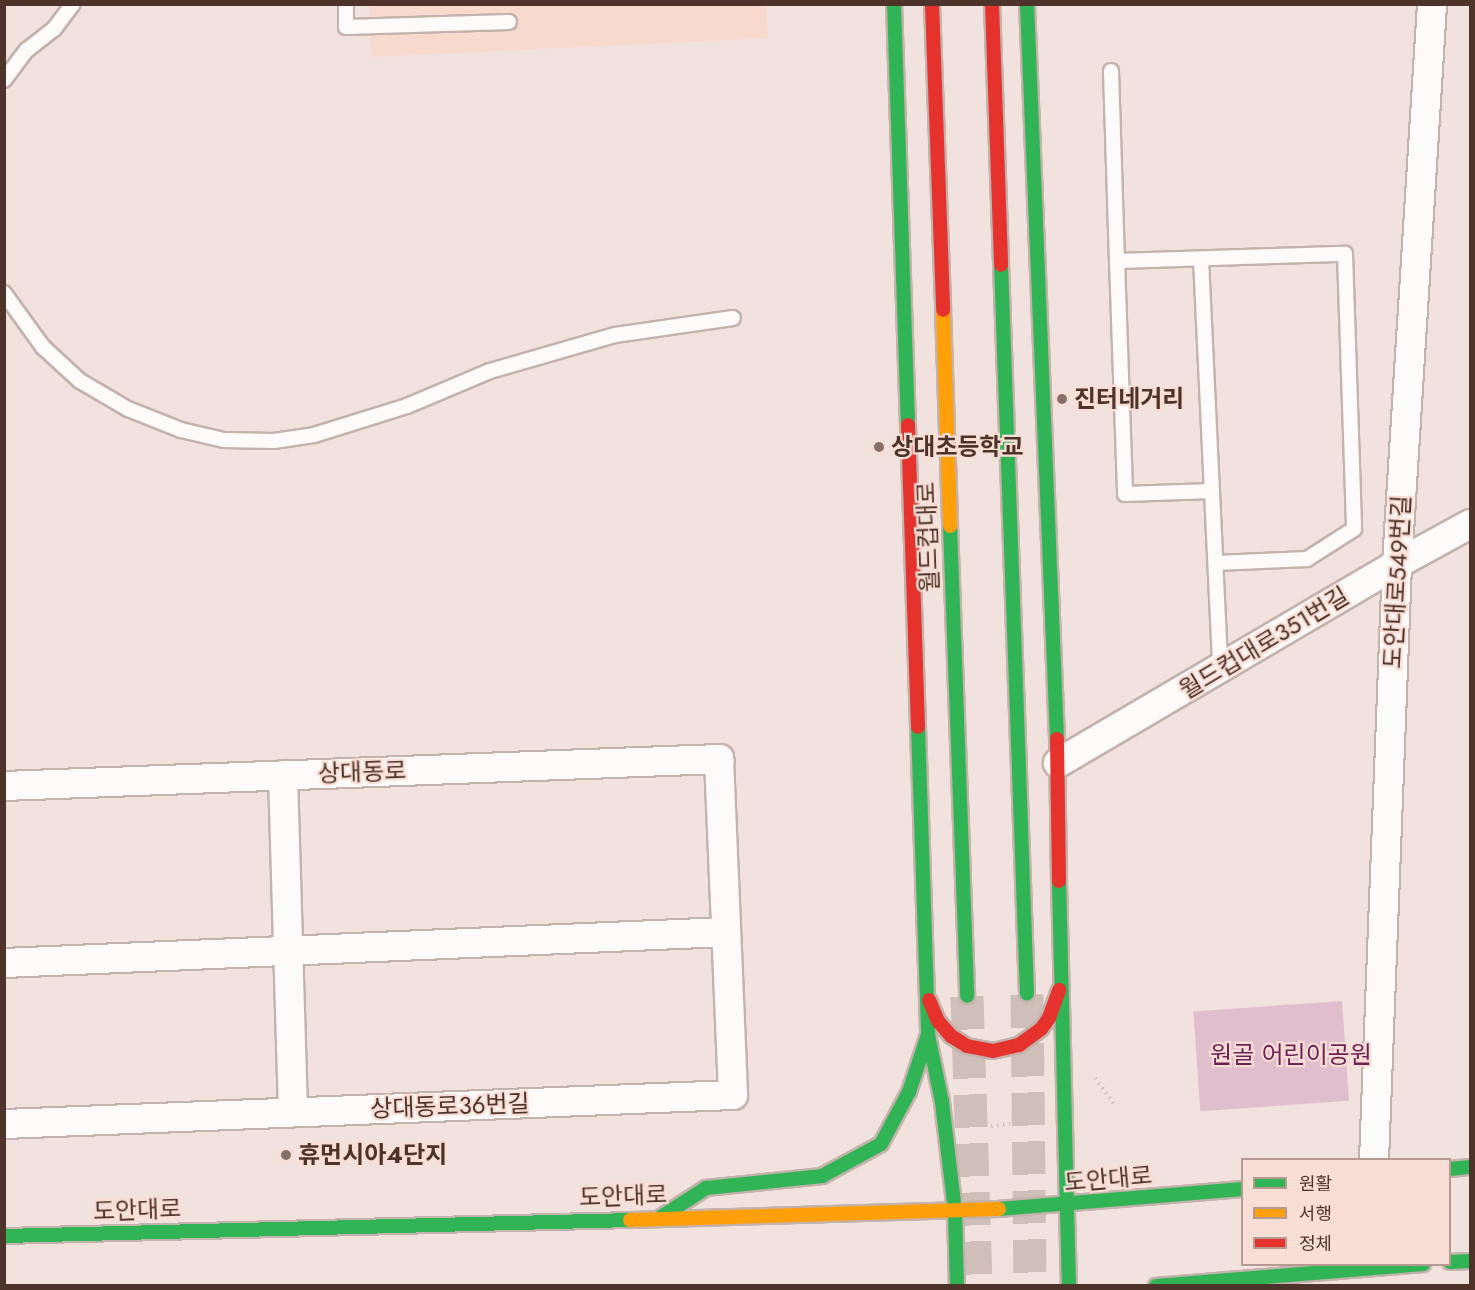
<!DOCTYPE html>
<html>
<head>
<meta charset="utf-8">
<style>
	body { margin:0 }
	#map { position:relative; width:1475px; height:1290px; overflow:hidden; background:#f1e2dd; font-family:Jost,"Noto Sans KR",sans-serif }
	div>[style] { position:absolute }
	[style*='--x'] { left:calc(var(--x)*1px); top:calc(var(--y)*1px); width:calc(var(--w)*1px); rotate:calc(var(--a)*1deg) }
	.built>* { inset:0; background:#f8d9ce }
	.green>* { inset:0; background:#e0becd; transform-origin:0 0 }
	.secondary-tunnel>* { height:33px; margin-top:-16.5px; transform-origin:0; background:repeating-linear-gradient(90deg,#d0bfb9 0 33px,transparent 0 49px) }
	.path>* { height:4px; margin-top:-2px; transform-origin:0; background:repeating-linear-gradient(90deg,#ccc3c1 0 1.5px,transparent 0 6px) }
	.roads { filter:drop-shadow(2px 0 #c4b2ac) drop-shadow(-2px 0 #c4b2ac) drop-shadow(0 2px #c4b2ac) drop-shadow(0 -2px #c4b2ac) }
	.lane>* { height:14px; margin:-7px; padding:0 7px; transform-origin:7px; border-radius:7px; background:#fdfbfa }
	.street>* { height:28px; margin:-14px; padding:0 14px; transform-origin:14px; border-radius:14px; background:#fdfbfa }
	.fast>* { height:14px; margin:-7px; padding:0 7px; transform-origin:7px; border-radius:7px; background:#30b455 }
	.slow>* { height:14px; margin:-7px; padding:0 7px; transform-origin:7px; border-radius:7px; background:#ff9f0a }
	.jam>* { height:14px; margin:-7px; padding:0 7px; transform-origin:7px; border-radius:7px; background:#e5322d }
	.dots>* { width:16px; height:16px; translate:-50% -50%; box-sizing:border-box; border:3px solid #f9ded5; border-radius:50% }
	span { translate:-50% -50%; white-space:nowrap; text-align:center; line-height:1.15; -webkit-text-stroke:4.5px #f9ded5; paint-order:stroke }
	.poi-label { font-size:24px; color:#4d332a; font-weight:700 }
	.left { translate:0 -50%; text-align:left }
	.street-label { font-size:24px; color:#4d332a }
	.park-label { font-size:24px; color:#6d2257 }
	.frame { position:absolute; inset:0; border:6px solid #4d332a; pointer-events:none }
	.legend { position:absolute; left:1241px; top:1158px; width:210px; height:108px; box-sizing:border-box; background:#f9ded5; border:2px solid #b49a91; margin:0; padding:8px 10px; list-style:none; font-size:18px; color:#4d332a }
	.legend li { display:flex; align-items:center; gap:12px; height:30px }
	.legend b { width:30px; border:2px solid #b49a91 }
</style>
</head>
<body>
<div id="map">
	<div class="built">
		<div style="clip-path:polygon(369px 5px,766px 5px,768px 38px,371px 57px)"></div>
	</div>
	<div class="green">
		<div style="left:1342px;top:1001px;width:100px;height:149px;rotate:86deg"></div>
	</div>
	<div class="secondary-tunnel">
		<div style="--x:1027;--y:994;--w:292;--a:89.4"></div>
		<div style="--x:967;--y:996;--w:290;--a:88.2"></div>
	</div>
	<div class="path">
		<div style="--x:1095;--y:1078;--w:34;--a:54"></div>
		<div style="--x:991;--y:1126;--w:45;--a:-7.6"></div>
	</div>
	<div class="roads">
		<div class="lane">
			<div style="--x:346;--y:4;--w:23;--a:90"></div>
			<div style="--x:346;--y:27;--w:163;--a:-1.8"></div>
			<div style="--x:1111;--y:71;--w:190;--a:88.2"></div>
			<div style="--x:1117;--y:261;--w:228;--a:-1.8"></div>
			<div style="--x:1345;--y:254;--w:275;--a:88.1"></div>
			<div style="--x:1354;--y:529;--w:56;--a:147.4"></div>
			<div style="--x:1307;--y:559;--w:91;--a:177.5"></div>
			<div style="--x:4;--y:80;--w:38;--a:-53"></div>
			<div style="--x:27;--y:50;--w:34;--a:-38"></div>
			<div style="--x:54;--y:29;--w:31;--a:-53"></div>
			<div style="--x:1201;--y:259;--w:410;--a:87.3"></div>
			<div style="--x:1117;--y:261;--w:233;--a:88"></div>
			<div style="--x:1125;--y:494;--w:87;--a:-2"></div>
			<div style="--x:4;--y:293;--w:67;--a:54.2"></div>
			<div style="--x:43;--y:347;--w:50;--a:42.6"></div>
			<div style="--x:80;--y:381;--w:56;--a:30.3"></div>
			<div style="--x:128;--y:409;--w:57;--a:21.6"></div>
			<div style="--x:181;--y:430;--w:44;--a:13.1"></div>
			<div style="--x:224;--y:440;--w:50;--a:1.1"></div>
			<div style="--x:274;--y:441;--w:40;--a:-8.5"></div>
			<div style="--x:314;--y:435;--w:97;--a:-17.3"></div>
			<div style="--x:407;--y:406;--w:90;--a:-22.9"></div>
			<div style="--x:490;--y:371;--w:130;--a:-16.1"></div>
			<div style="--x:615;--y:335;--w:119;--a:-8.2"></div>
		</div>
		<div class="street">
			<div style="--x:1058;--y:763;--w:393;--a:-30.4"></div>
			<div style="--x:1397;--y:564;--w:83;--a:-28.7"></div>
			<div style="--x:283;--y:775;--w:337;--a:88.3"></div>
			<div style="--x:4;--y:786;--w:716;--a:-2.16"></div>
			<div style="--x:719;--y:759;--w:336;--a:87.6"></div>
			<div style="--x:733;--y:1095;--w:730;--a:177.72"></div>
			<div style="--x:4;--y:963;--w:723;--a:-2.46"></div>
			<div style="--x:1374;--y:1160;--w:596;--a:-87.79"></div>
			<div style="--x:1397;--y:564;--w:561;--a:-86.42"></div>
		</div>
		<div class="fast">
			<div style="--x:894;--y:4;--w:421;--a:88.1"></div>
			<div style="--x:1027;--y:4;--w:736;--a:87.66"></div>
			<div style="--x:1001;--y:265;--w:729;--a:87.96"></div>
			<div style="--x:950;--y:526;--w:470;--a:87.9"></div>
			<div style="--x:918;--y:727;--w:308;--a:88.1"></div>
			<div style="--x:928;--y:1035;--w:68;--a:78.2"></div>
			<div style="--x:942;--y:1102;--w:110;--a:83.2"></div>
			<div style="--x:955;--y:1211;--w:75;--a:88.5"></div>
			<div style="--x:1059;--y:881;--w:405;--a:88.6"></div>
			<div style="--x:1450;--y:1169;--w:20;--a:-6"></div>
			<div style="--x:999;--y:1209;--w:244;--a:-4.7"></div>
			<div style="--x:661;--y:1217;--w:54;--a:-32.8"></div>
			<div style="--x:706;--y:1188;--w:117;--a:-5.9"></div>
			<div style="--x:822;--y:1176;--w:67;--a:-28.5"></div>
			<div style="--x:881;--y:1144;--w:59;--a:-61.7"></div>
			<div style="--x:909;--y:1092;--w:60;--a:-71.6"></div>
			<div style="--x:4;--y:1236;--w:626;--a:-1.46"></div>
			<div style="--x:1450;--y:1262;--w:20;--a:-3"></div>
			<div style="--x:1156;--y:1286;--w:268;--a:-4.7"></div>
		</div>
		<div class="slow">
			<div style="--x:943;--y:310;--w:216;--a:88.1"></div>
			<div style="--x:630;--y:1220;--w:369;--a:-1.7"></div>
		</div>
		<div class="jam">
			<div style="--x:932;--y:4;--w:306;--a:87.9"></div>
			<div style="--x:992;--y:4;--w:261;--a:88"></div>
			<div style="--x:908;--y:425;--w:302;--a:88.1"></div>
			<div style="--x:1057;--y:739;--w:142;--a:89.2"></div>
			<div style="--x:929;--y:1000;--w:23;--a:67"></div>
			<div style="--x:938;--y:1021;--w:20;--a:49"></div>
			<div style="--x:951;--y:1036;--w:19;--a:32"></div>
			<div style="--x:967;--y:1046;--w:26;--a:11"></div>
			<div style="--x:993;--y:1051;--w:27;--a:-13"></div>
			<div style="--x:1019;--y:1045;--w:27;--a:-36"></div>
			<div style="--x:1041;--y:1029;--w:14;--a:-54"></div>
			<div style="--x:1049;--y:1018;--w:30;--a:-70"></div>
		</div>
	</div>
	<div class="dots">
		<div style="left:1062px;top:399px;background:#867069"></div>
		<div style="left:879px;top:447px;background:#867069"></div>
		<div style="left:286px;top:1155px;background:#867069"></div>
	</div>
	<div class="poi-label">
		<span class="left" style="left:1074px;top:399px">진터네거리</span>
		<span class="left" style="left:891px;top:447px">상대초등학교</span>
		<span class="left" style="left:298px;top:1155px">휴먼시아4단지</span>
	</div>
	<div class="street-label">
		<span style="left:928px;top:537px;rotate:-92deg">월드컵대로</span>
		<span style="left:1397px;top:582px;rotate:-87deg">도안대로549번길</span>
		<span style="left:1264px;top:643px;rotate:-31deg">월드컵대로351번길</span>
		<span style="left:362px;top:772px;rotate:-2deg">상대동로</span>
		<span style="left:450px;top:1106px;rotate:-2deg">상대동로36번길</span>
		<span style="left:1108px;top:1179px;rotate:-5deg">도안대로</span>
		<span style="left:623px;top:1196px;rotate:-2deg">도안대로</span>
		<span style="left:137px;top:1210px;rotate:-2deg">도안대로</span>
	</div>
	<div class="park-label">
		<span style="left:1291px;top:1055px">원골 어린이공원</span>
	</div>
	<div class="frame"></div>
	<ul class="legend">
	<li><b style="height:8px;background:#30b455"></b>원활</li>
	<li><b style="height:8px;background:#ff9f0a"></b>서행</li>
	<li><b style="height:8px;background:#e5322d"></b>정체</li>
	</ul>
</div>
</body>
</html>
